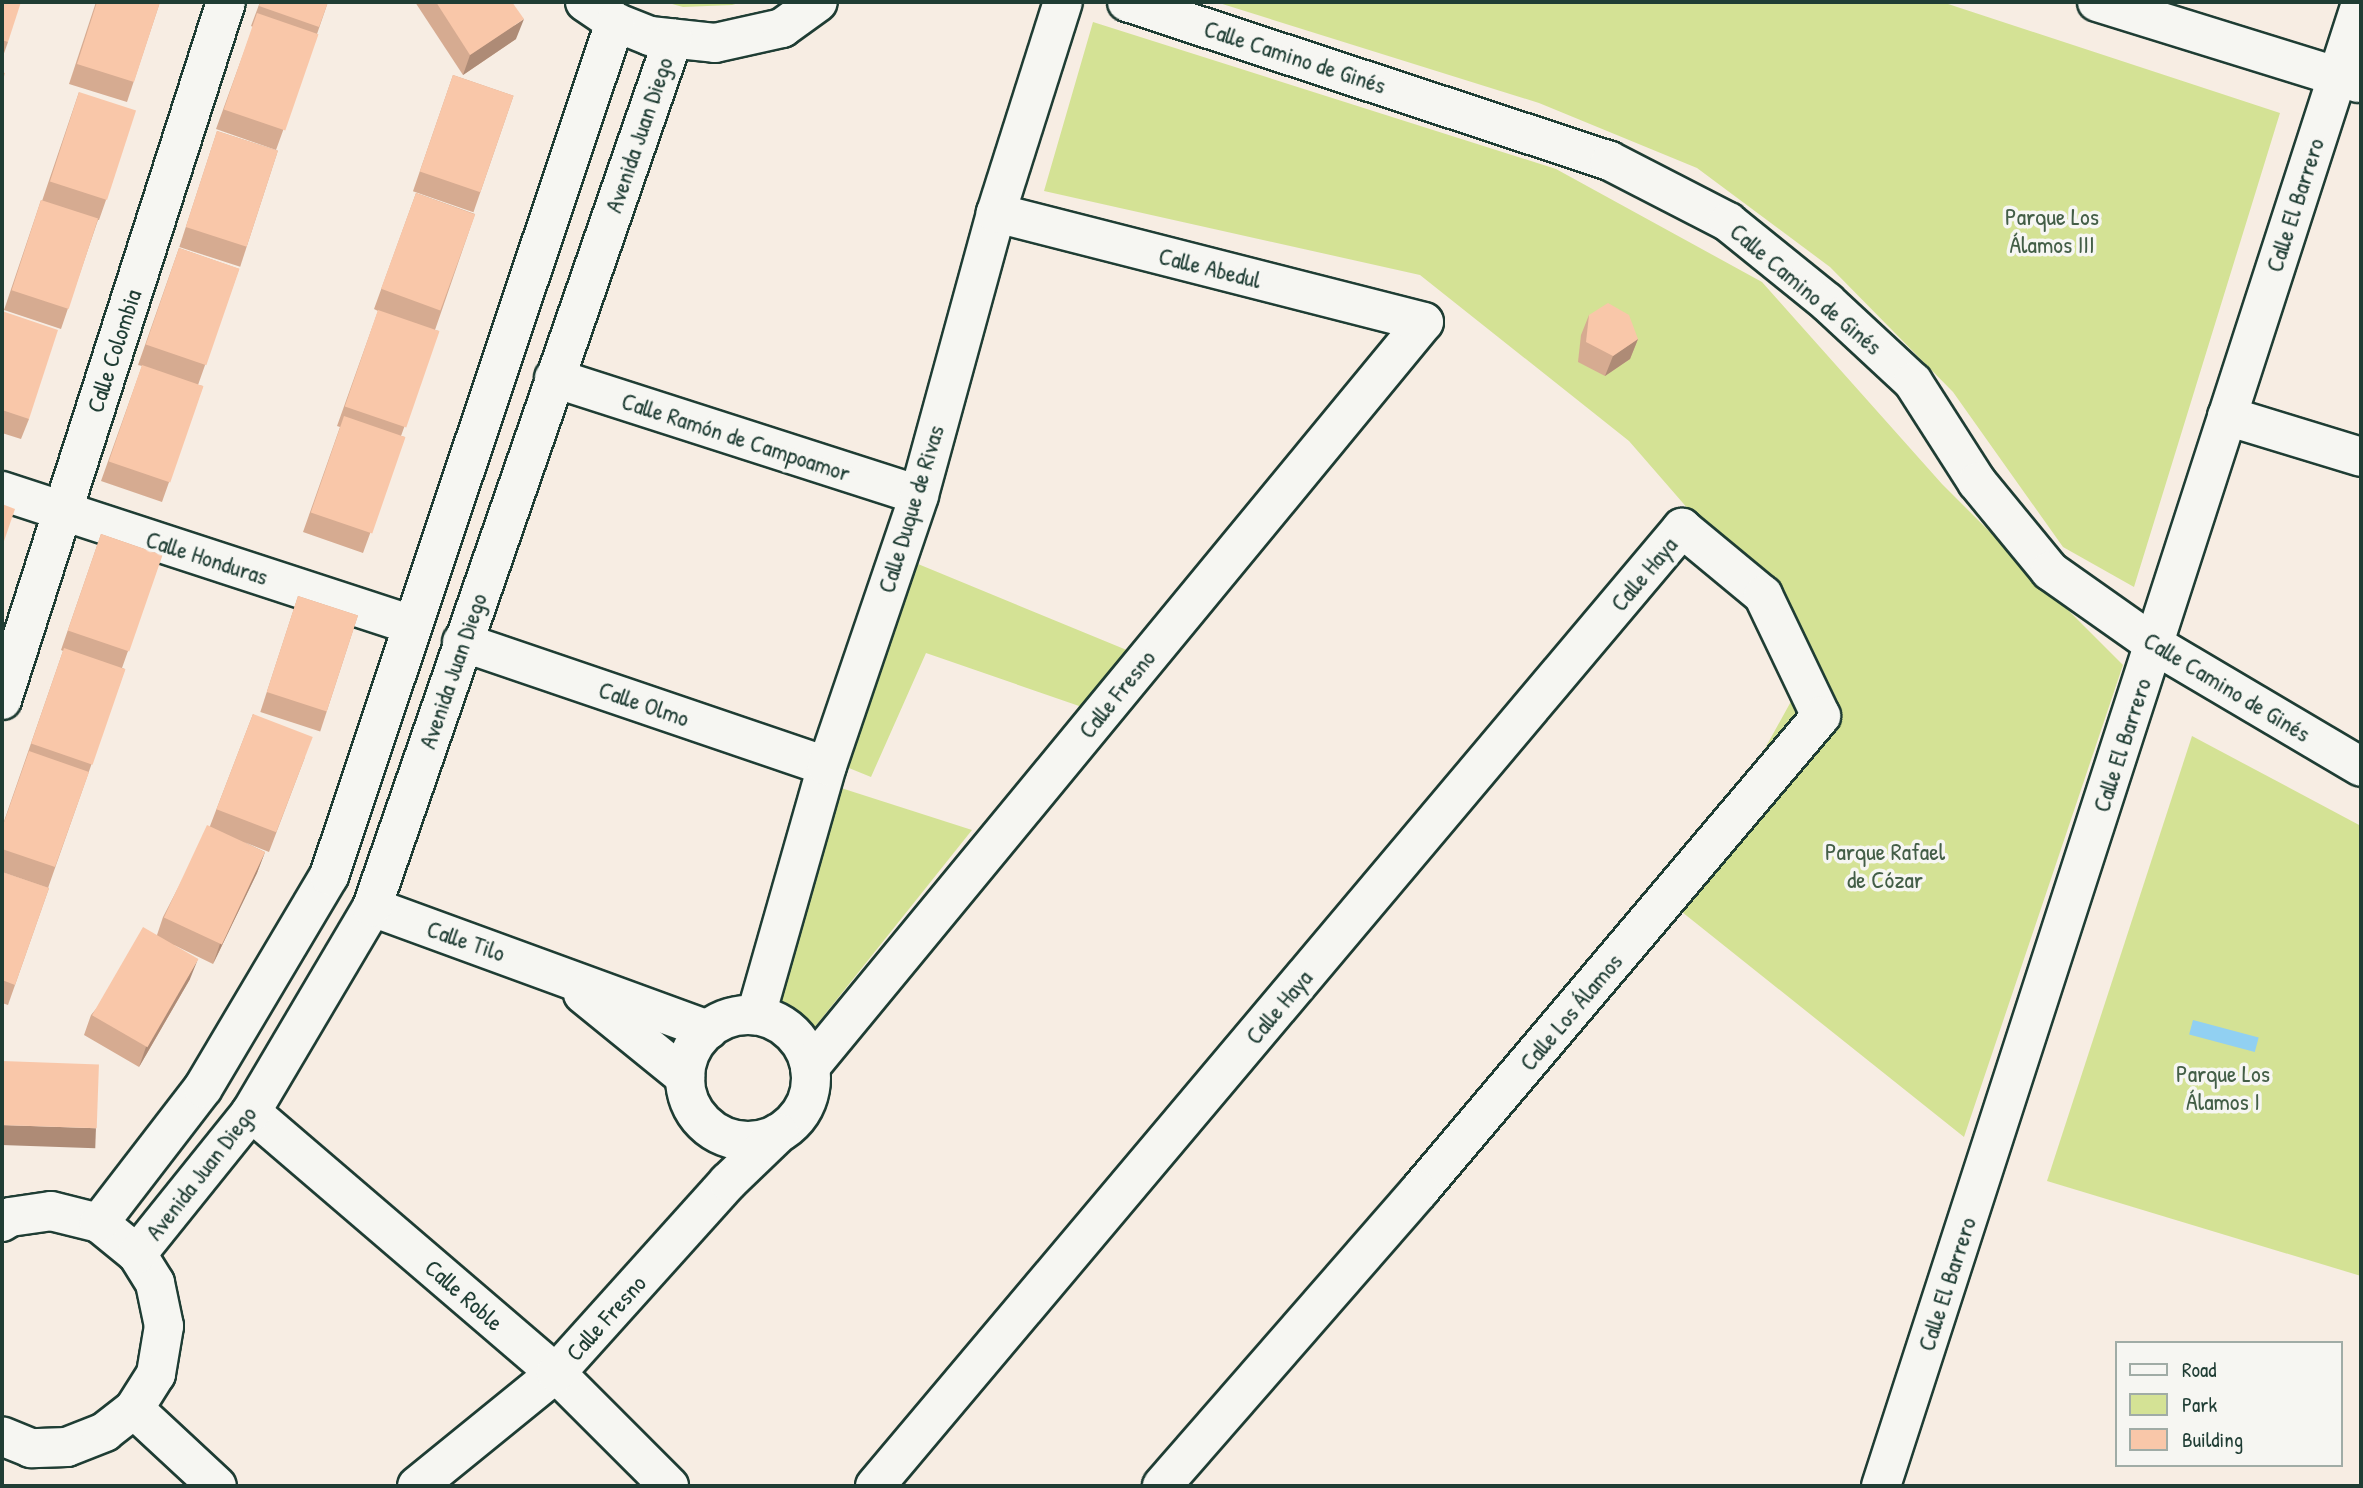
<!DOCTYPE html>
<html>
<head>
<meta charset="utf-8">
<style>
	body { margin:0 }
	#map { position:relative; width:2363px; height:1488px; overflow:hidden; background:#f7ede3; font-family:"Patrick Hand",sans-serif }
	div>[style] { position:absolute }
	[style*='--x'] { left:calc(var(--x)*1px); top:calc(var(--y)*1px); width:calc(var(--w)*1px); rotate:calc(var(--a)*1deg) }
	.green>* { inset:0; background:#d4e295 }
	.water>* { inset:0; background:#91d0f2; transform-origin:0 0 }
	.roads { filter:drop-shadow(2px 0 #1f3d34) drop-shadow(-2px 0 #1f3d34) drop-shadow(0 2px #1f3d34) drop-shadow(0 -2px #1f3d34) }
	.minor>* { height:38px; margin:-19px; padding:0 19px; transform-origin:19px; border-radius:19px; background:#f6f6f2 }
	.minor>.ring { margin:-19px; padding:0; box-sizing:content-box; background:none; border:38px solid #f6f6f2; border-radius:50% }
	.wall>* { inset:0; background:#d6ab91; transform-origin:0 0 }
	.shaded-wall>* { inset:0; background:#ae8b76; transform-origin:0 0 }
	.building>* { inset:0; background:#f9c7a9; transform-origin:0 0 }
	span { translate:-50% -50%; white-space:nowrap; text-align:center; line-height:1.15; -webkit-text-stroke:7px #f6f6f2; paint-order:stroke }
	.street-label { font-size:24px; color:#1f3d34 }
	.park-label { font-size:24px; color:#435e47 }
	.frame { position:absolute; inset:0; border:4px solid #1f3d34; pointer-events:none }
	.legend { position:absolute; left:2115px; top:1341px; width:228px; height:126px; box-sizing:border-box; background:#f6f6f2; border:2px solid #a0aca6; margin:0; padding:9px 12px; list-style:none; font-size:21px; color:#1f3d34 }
	.legend li { display:flex; align-items:center; gap:14px; height:35px }
	.legend b { width:35px; border:2px solid #a0aca6 }
</style>
</head>
<body>
<div id="map">
	<div class="green">
		<div style="clip-path:polygon(665px 2px,742px 2px,732px 5px,683px 7px)"></div>
		<div style="clip-path:polygon(1216px 2px,1942px 2px,2280px 113px,2134px 587px,2063px 547px,1953px 392px,1830px 267px,1697px 168px,1539px 103px)"></div>
		<div style="clip-path:polygon(1093px 22px,1556px 169px,1762px 282px,1942px 484px,2123px 665px,1964px 1137px,1677px 908px,1816px 656px,1629px 441px,1420px 275px,1044px 191px)"></div>
		<div style="clip-path:polygon(918px 564px,1134px 653px,1082px 707px,926px 653px,871px 777px,844px 766px)"></div>
		<div style="clip-path:polygon(2192px 736px,2361px 826px,2361px 1276px,2047px 1181px)"></div>
		<div style="clip-path:polygon(838px 787px,972px 830px,814px 1028px,776px 1006px)"></div>
	</div>
	<div class="water">
		<div style="left:2193px;top:1020px;width:68px;height:15px;rotate:15deg"></div>
	</div>
	<div class="roads">
		<div class="minor">
			<div style="--x:585;--y:2;--w:36;--a:34"></div>
			<div style="--x:615;--y:22;--w:38;--a:22"></div>
			<div style="--x:650;--y:36;--w:65;--a:6.1"></div>
			<div style="--x:715;--y:43;--w:69;--a:-12.6"></div>
			<div style="--x:782;--y:28;--w:44;--a:-35.8"></div>
			<div style="--x:1127;--y:2;--w:508;--a:18.22"></div>
			<div style="--x:1610;--y:161;--w:133;--a:27.3"></div>
			<div style="--x:1728;--y:222;--w:127;--a:38.9"></div>
			<div style="--x:1827;--y:302;--w:117;--a:42.9"></div>
			<div style="--x:1913;--y:382;--w:119;--a:57.4"></div>
			<div style="--x:1977;--y:482;--w:115;--a:50.6"></div>
			<div style="--x:2050;--y:571;--w:128;--a:35.2"></div>
			<div style="--x:2155;--y:645;--w:239;--a:30.6"></div>
			<div style="--x:2097;--y:2;--w:274;--a:17.2"></div>
			<div style="--x:554;--y:378;--w:383;--a:17.8"></div>
			<div style="--x:2227;--y:416;--w:140;--a:17"></div>
			<div style="--x:2;--y:491;--w:432;--a:18.1"></div>
			<div style="--x:462;--y:642;--w:385;--a:18.8"></div>
			<div style="--x:2;--y:700;--w:733;--a:-72.21"></div>
			<div style="--x:372;--y:907;--w:358;--a:20.1"></div>
			<div style="--x:583;--y:994;--w:132;--a:39.1"></div>
			<div style="--x:756;--y:1015;--w:259;--a:-74.1"></div>
			<div style="--x:827;--y:766;--w:286;--a:-71.2"></div>
			<div style="--x:919;--y:495;--w:292;--a:-74.7"></div>
			<div style="--x:996;--y:213;--w:221;--a:-72.4"></div>
			<div class="ring" style="left:685px;top:1015px;width:88px;height:88px"></div>
			<div style="--x:810;--y:1067;--w:965;--a:-50.51"></div>
			<div style="--x:1424;--y:322;--w:442;--a:-165.7"></div>
			<div style="--x:251;--y:1112;--w:401;--a:40.6"></div>
			<div style="--x:556;--y:1373;--w:160;--a:45"></div>
			<div style="--x:2;--y:1222;--w:9;--a:-32"></div>
			<div style="--x:10;--y:1217;--w:41;--a:-8.3"></div>
			<div style="--x:51;--y:1211;--w:49;--a:14"></div>
			<div style="--x:99;--y:1223;--w:49;--a:39.2"></div>
			<div style="--x:137;--y:1254;--w:34;--a:58"></div>
			<div style="--x:155;--y:1283;--w:44;--a:78.2"></div>
			<div style="--x:164;--y:1326;--w:49;--a:99.5"></div>
			<div style="--x:156;--y:1374;--w:41;--a:122.2"></div>
			<div style="--x:134;--y:1409;--w:37;--a:142"></div>
			<div style="--x:105;--y:1432;--w:41;--a:158.5"></div>
			<div style="--x:67;--y:1447;--w:36;--a:178"></div>
			<div style="--x:31;--y:1448;--w:31;--a:-158"></div>
			<div style="--x:99;--y:1223;--w:170;--a:-52.4"></div>
			<div style="--x:203;--y:1088;--w:247;--a:-59.3"></div>
			<div style="--x:329;--y:876;--w:901;--a:-71.48"></div>
			<div style="--x:137;--y:1254;--w:182;--a:-51.2"></div>
			<div style="--x:251;--y:1112;--w:238;--a:-59.4"></div>
			<div style="--x:372;--y:907;--w:919;--a:-70.87"></div>
			<div style="--x:134;--y:1409;--w:113;--a:42.9"></div>
			<div style="--x:417;--y:1486;--w:179;--a:-39.1"></div>
			<div style="--x:556;--y:1373;--w:257;--a:-48"></div>
			<div style="--x:728;--y:1182;--w:71;--a:-43.9"></div>
			<div style="--x:875;--y:1486;--w:1253;--a:-49.89"></div>
			<div style="--x:1682;--y:528;--w:105;--a:39.6"></div>
			<div style="--x:1763;--y:595;--w:134;--a:64.4"></div>
			<div style="--x:1821;--y:716;--w:622;--a:130.24"></div>
			<div style="--x:1419;--y:1191;--w:391;--a:131.1"></div>
			<div style="--x:1881;--y:1486;--w:1559;--a:-72.06"></div>
		</div>
	</div>
	<div class="wall">
		<div style="clip-path:polygon(2px 2px,8px 42px,2px 59px)"></div>
		<div style="clip-path:polygon(96px 2px,160px 2px,127px 102px,69px 84px)"></div>
		<div style="clip-path:polygon(260px 2px,328px 2px,317px 34px,318px 34px,276px 150px,216px 129px,253px 27px,251px 26px)"></div>
		<div style="clip-path:polygon(415px 2px,512px 2px,516px 39px,463px 75px)"></div>
		<div style="left:453px;top:75px;width:64px;height:123px;rotate:19deg"></div>
		<div style="clip-path:polygon(79px 92px,106px 200px,99px 220px,98px 220px,61px 329px,4px 310px,34px 221px,41px 200px,42px 201px)"></div>
		<div style="left:217px;top:131px;width:64px;height:122px;rotate:18deg"></div>
		<div style="clip-path:polygon(416px 193px,475px 214px,435px 330px,439px 331px,401px 436px,405px 437px,363px 553px,303px 532px,340px 427px,337px 426px,378px 311px,374px 309px)"></div>
		<div style="clip-path:polygon(179px 248px,239px 269px,198px 385px,203px 386px,162px 502px,101px 481px,142px 366px,138px 365px)"></div>
		<div style="clip-path:polygon(2px 311px,29px 419px,21px 439px,2px 433px)"></div>
		<div style="clip-path:polygon(1589px 315px,1638px 339px,1630px 359px,1605px 376px,1578px 362px,1581px 335px)"></div>
		<div style="clip-path:polygon(101px 534px,162px 555px,122px 668px,125px 669px,48px 888px,2px 872px,2px 827px,63px 651px,61px 650px)"></div>
		<div style="left:298px;top:596px;width:63px;height:122px;rotate:18deg"></div>
		<div style="clip-path:polygon(253px 714px,305px 757px,269px 852px,244px 842px,265px 852px,257px 873px,213px 964px,174px 945px,190px 979px,139px 1067px,84px 1035px,91px 1015px,157px 935px,163px 917px,210px 826px)"></div>
		<div style="clip-path:polygon(2px 872px,49px 888px,8px 1005px,2px 1003px)"></div>
	</div>
	<div class="shaded-wall">
		<div style="clip-path:polygon(524px 19px,516px 39px,463px 75px,470px 55px)"></div>
		<div style="clip-path:polygon(1638px 339px,1630px 359px,1605px 376px,1613px 356px)"></div>
		<div style="clip-path:polygon(265px 852px,257px 873px,213px 964px,220px 944px)"></div>
		<div style="clip-path:polygon(198px 959px,190px 979px,139px 1067px,146px 1047px)"></div>
		<div style="left:2px;top:1125px;width:94px;height:20px;rotate:2deg"></div>
	</div>
	<div class="building">
		<div style="clip-path:polygon(2px 2px,21px 2px,8px 42px,2px 40px)"></div>
		<div style="clip-path:polygon(97px 2px,160px 2px,134px 82px,77px 64px)"></div>
		<div style="clip-path:polygon(260px 2px,328px 2px,319px 27px,259px 6px)"></div>
		<div style="clip-path:polygon(436px 2px,512px 2px,524px 19px,470px 55px)"></div>
		<div style="left:257px;top:13px;width:65px;height:102px;rotate:19deg"></div>
		<div style="clip-path:polygon(2px 72px,5px 73px,2px 84px)"></div>
		<div style="left:453px;top:75px;width:64px;height:102px;rotate:19deg"></div>
		<div style="left:79px;top:92px;width:60px;height:94px;rotate:18deg"></div>
		<div style="left:217px;top:131px;width:64px;height:101px;rotate:18deg"></div>
		<div style="left:416px;top:193px;width:63px;height:102px;rotate:20deg"></div>
		<div style="left:41px;top:200px;width:60px;height:95px;rotate:18deg"></div>
		<div style="left:179px;top:248px;width:64px;height:102px;rotate:19deg"></div>
		<div style="clip-path:polygon(1608px 303px,1629px 315px,1638px 339px,1613px 356px,1586px 342px,1589px 315px)"></div>
		<div style="left:378px;top:310px;width:65px;height:102px;rotate:19deg"></div>
		<div style="clip-path:polygon(2px 311px,58px 330px,29px 419px,2px 410px)"></div>
		<div style="left:142px;top:365px;width:65px;height:102px;rotate:19deg"></div>
		<div style="left:344px;top:416px;width:65px;height:102px;rotate:19deg"></div>
		<div style="clip-path:polygon(2px 504px,15px 509px,2px 547px)"></div>
		<div style="left:101px;top:534px;width:65px;height:102px;rotate:19deg"></div>
		<div style="left:298px;top:596px;width:63px;height:101px;rotate:18deg"></div>
		<div style="left:64px;top:648px;width:65px;height:101px;rotate:19deg"></div>
		<div style="left:253px;top:714px;width:64px;height:102px;rotate:21deg"></div>
		<div style="clip-path:polygon(29px 751px,89px 772px,55px 867px,2px 849px,2px 828px)"></div>
		<div style="left:207px;top:825px;width:64px;height:102px;rotate:25deg"></div>
		<div style="clip-path:polygon(2px 872px,49px 888px,15px 985px,2px 980px)"></div>
		<div style="left:143px;top:927px;width:64px;height:102px;rotate:30deg"></div>
		<div style="left:2px;top:1061px;width:97px;height:64px;rotate:2deg"></div>
	</div>
	<div class="street-label">
		<span style="left:1295px;top:57px;rotate:18deg">Calle Camino de Ginés</span>
		<span style="left:639px;top:135px;rotate:-71deg">Avenida Juan Diego</span>
		<span style="left:2295px;top:205px;rotate:-72deg">Calle El Barrero</span>
		<span style="left:1210px;top:268px;rotate:14deg">Calle Abedul</span>
		<span style="left:1806px;top:289px;rotate:40deg">Calle Camino de Ginés</span>
		<span style="left:114px;top:351px;rotate:-72deg">Calle Colombia</span>
		<span style="left:736px;top:437px;rotate:18deg">Calle Ramón de Campoamor</span>
		<span style="left:911px;top:509px;rotate:-73deg">Calle Duque de Rivas</span>
		<span style="left:207px;top:558px;rotate:18deg">Calle Honduras</span>
		<span style="left:1644px;top:574px;rotate:-50deg">Calle Haya</span>
		<span style="left:453px;top:671px;rotate:-71deg">Avenida Juan Diego</span>
		<span style="left:2227px;top:687px;rotate:31deg">Calle Camino de Ginés</span>
		<span style="left:1117px;top:694px;rotate:-51deg">Calle Fresno</span>
		<span style="left:644px;top:704px;rotate:19deg">Calle Olmo</span>
		<span style="left:2122px;top:745px;rotate:-72deg">Calle El Barrero</span>
		<span style="left:466px;top:941px;rotate:19deg">Calle Tilo</span>
		<span style="left:1279px;top:1007px;rotate:-50deg">Calle Haya</span>
		<span style="left:1571px;top:1012px;rotate:-50deg">Calle Los Álamos</span>
		<span style="left:201px;top:1173px;rotate:-52deg">Avenida Juan Diego</span>
		<span style="left:1947px;top:1284px;rotate:-72deg">Calle El Barrero</span>
		<span style="left:464px;top:1295px;rotate:41deg">Calle Roble</span>
		<span style="left:606px;top:1318px;rotate:-48deg">Calle Fresno</span>
	</div>
	<div class="park-label">
		<span style="left:2052px;top:231px">Parque Los<br>Álamos III</span>
		<span style="left:1885px;top:866px">Parque Rafael<br>de Cózar</span>
		<span style="left:2223px;top:1088px">Parque Los<br>Álamos I</span>
	</div>
	<div class="frame"></div>
	<ul class="legend">
	<li><b style="height:9px;background:#f6f6f2"></b>Road</li>
	<li><b style="height:19px;background:#d4e295"></b>Park</li>
	<li><b style="height:19px;background:#f9c7a9"></b>Building</li>
	</ul>
</div>
</body>
</html>
